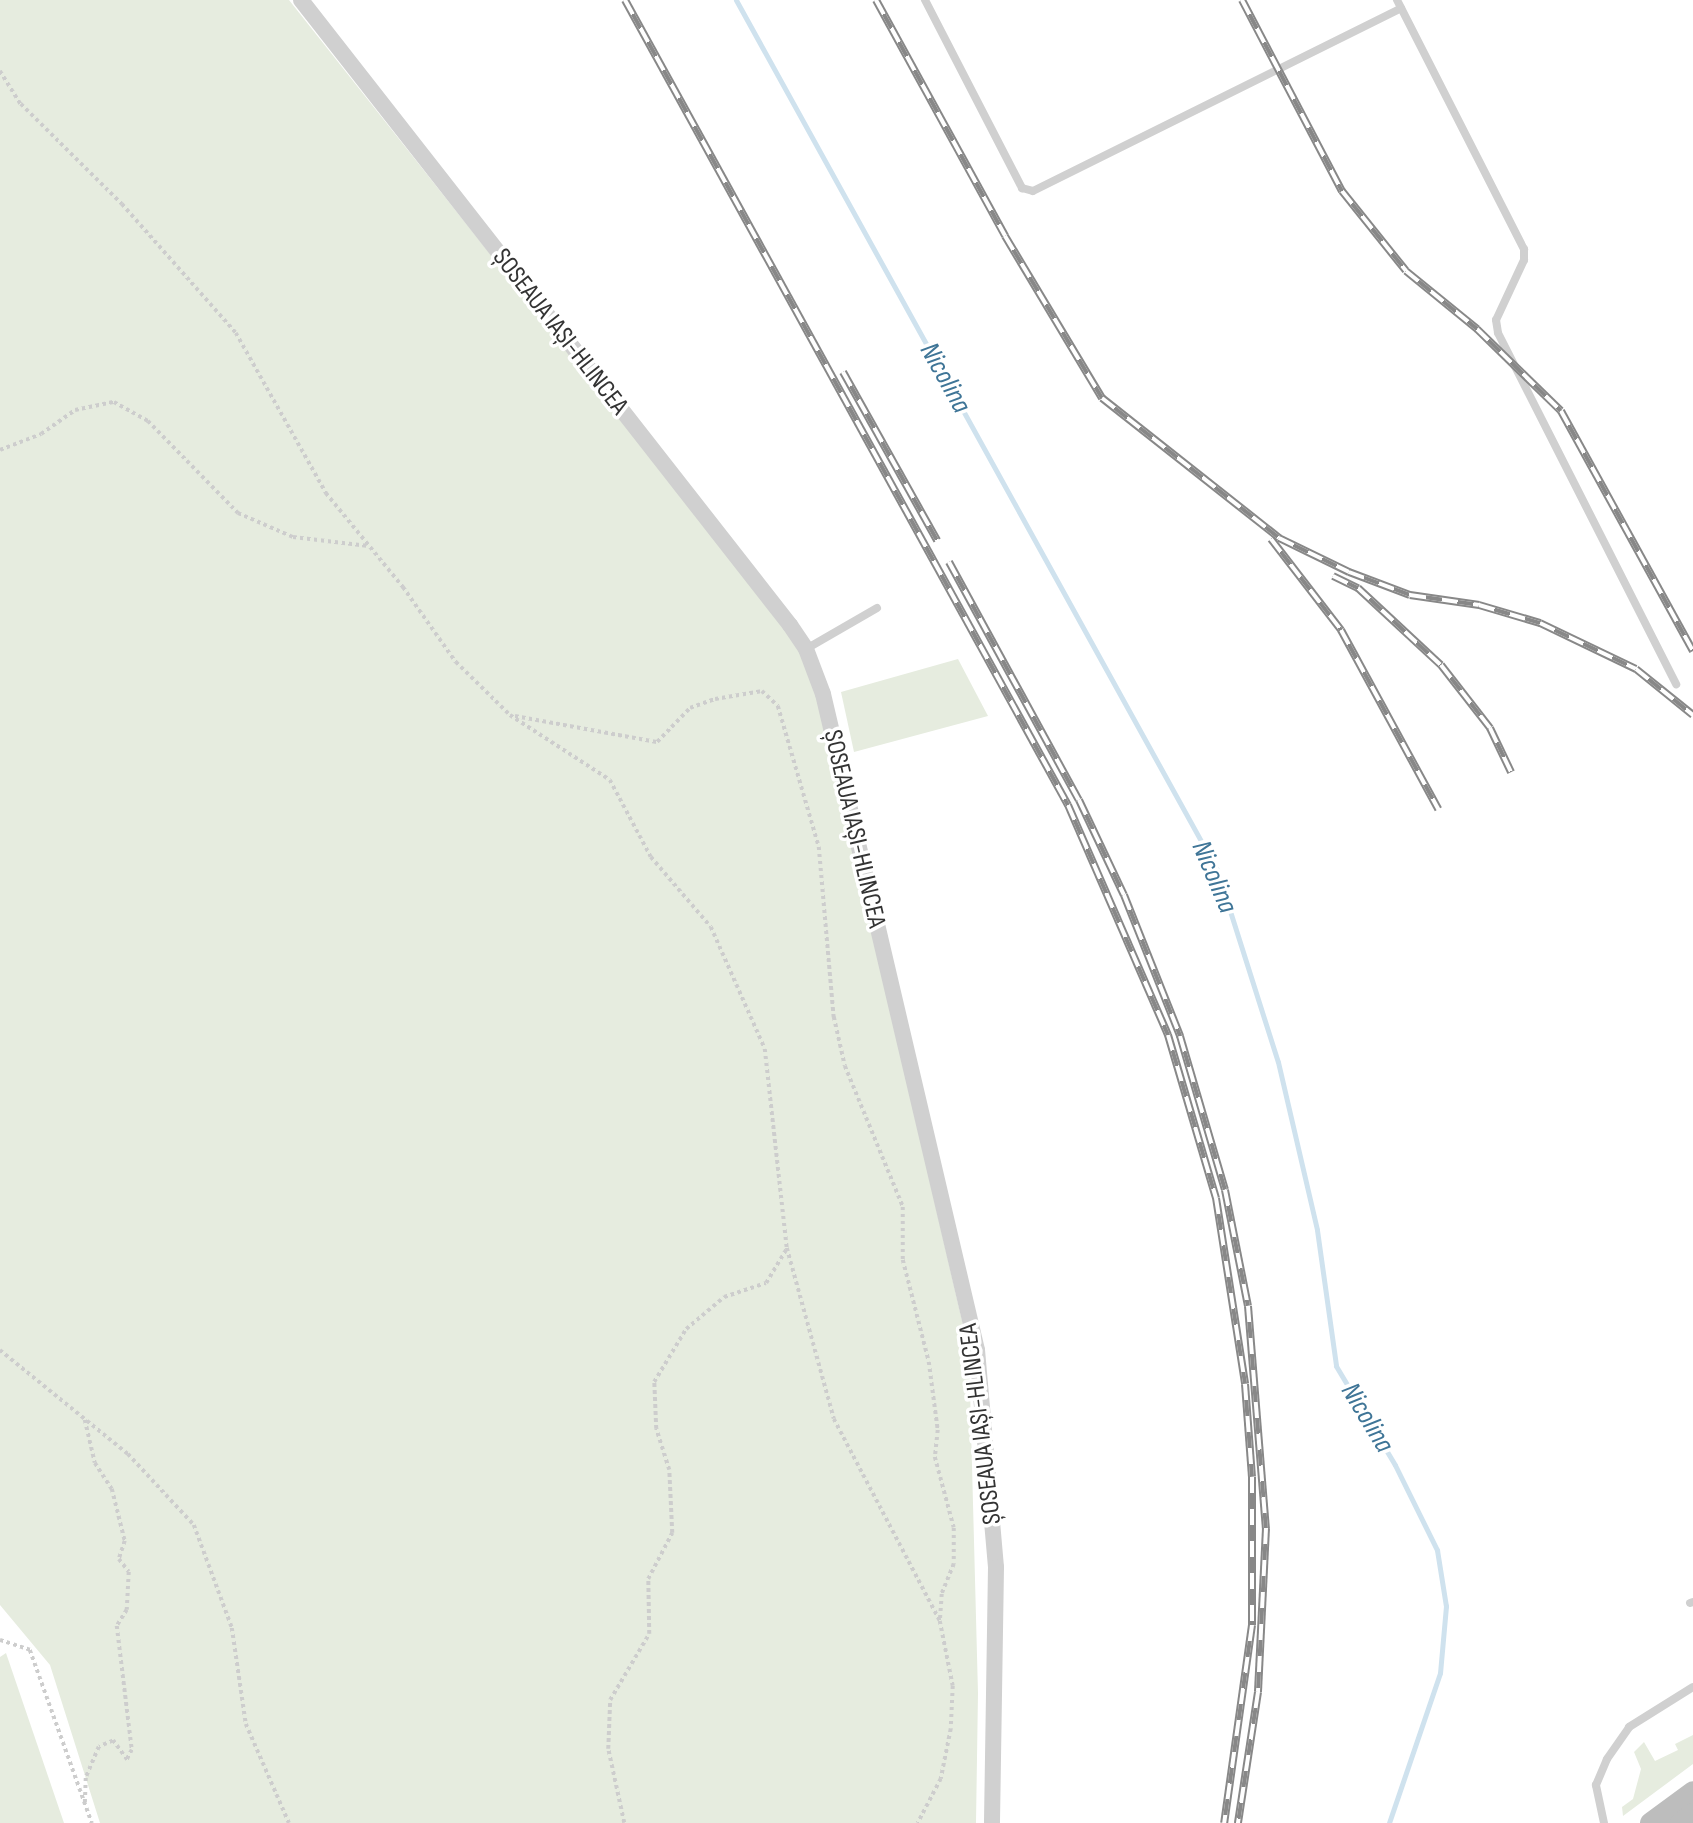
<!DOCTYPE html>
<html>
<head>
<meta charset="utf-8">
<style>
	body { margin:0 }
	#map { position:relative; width:1693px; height:1823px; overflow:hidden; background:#fff; font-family:"Sofia Sans Condensed",sans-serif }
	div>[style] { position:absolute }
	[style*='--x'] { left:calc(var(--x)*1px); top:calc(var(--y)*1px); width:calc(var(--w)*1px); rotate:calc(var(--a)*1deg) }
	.green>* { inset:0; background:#e6ecdf }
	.stream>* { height:5px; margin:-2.5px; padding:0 2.5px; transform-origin:2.5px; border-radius:2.5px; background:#cfe2ee }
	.path>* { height:3.5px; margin-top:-1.75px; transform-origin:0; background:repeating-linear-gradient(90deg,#cdcdcd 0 3.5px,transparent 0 7px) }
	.lane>* { height:8px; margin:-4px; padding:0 4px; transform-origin:4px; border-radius:4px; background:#d0d0d0 }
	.street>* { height:16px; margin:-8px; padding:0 8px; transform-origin:8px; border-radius:8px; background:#d0d0d0 }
	.secondary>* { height:23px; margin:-11.5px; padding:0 11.5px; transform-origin:11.5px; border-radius:11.5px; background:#bdbdbd }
	.rail>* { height:8px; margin-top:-4px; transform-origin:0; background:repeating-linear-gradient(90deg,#fff 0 16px,#888 0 32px); box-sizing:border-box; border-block:2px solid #888 }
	span { translate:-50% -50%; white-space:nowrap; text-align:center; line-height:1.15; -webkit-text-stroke:7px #fff; paint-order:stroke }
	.street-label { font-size:26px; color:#333 }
	.water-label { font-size:28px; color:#3f7597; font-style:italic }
</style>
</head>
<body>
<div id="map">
	<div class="green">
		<div style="clip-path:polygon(0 0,289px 0,809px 657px,969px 1351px,978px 1693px,976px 1823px,100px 1823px,50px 1665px,0 1605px)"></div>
		<div style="clip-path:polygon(958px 659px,988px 716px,854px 752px,841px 692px)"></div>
		<div style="clip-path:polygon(6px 1653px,64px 1823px,0 1823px,0 1657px)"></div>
		<div style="clip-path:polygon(1693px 1735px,1693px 1764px,1623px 1816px,1622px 1807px,1633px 1799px,1641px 1769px,1634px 1752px,1644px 1742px,1655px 1761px,1678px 1750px,1675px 1744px)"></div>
	</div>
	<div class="stream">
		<div style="--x:736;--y:0;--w:994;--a:61.06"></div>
		<div style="--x:1217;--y:870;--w:201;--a:72.4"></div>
		<div style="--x:1278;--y:1062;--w:172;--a:76.9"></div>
		<div style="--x:1317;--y:1230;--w:137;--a:82"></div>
		<div style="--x:1336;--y:1366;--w:115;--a:59.2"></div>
		<div style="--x:1395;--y:1465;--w:95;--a:63.7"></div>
		<div style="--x:1437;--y:1550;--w:57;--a:80.9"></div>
		<div style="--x:1446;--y:1606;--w:67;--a:95.1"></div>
		<div style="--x:1440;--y:1673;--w:158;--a:108.8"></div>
	</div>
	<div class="path">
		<div style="--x:0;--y:71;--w:39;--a:58"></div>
		<div style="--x:21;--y:104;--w:142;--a:44.7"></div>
		<div style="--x:122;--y:204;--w:172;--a:48.5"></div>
		<div style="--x:236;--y:333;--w:184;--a:60.6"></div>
		<div style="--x:326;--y:493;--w:122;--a:50.7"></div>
		<div style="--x:403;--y:587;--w:92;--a:54.8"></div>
		<div style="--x:456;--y:662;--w:76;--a:44.5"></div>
		<div style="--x:510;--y:715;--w:119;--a:33"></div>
		<div style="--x:610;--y:780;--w:87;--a:62"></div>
		<div style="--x:651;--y:857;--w:92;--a:49.4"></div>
		<div style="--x:711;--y:927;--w:133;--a:66.1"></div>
		<div style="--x:765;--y:1049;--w:200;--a:83.7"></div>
		<div style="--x:787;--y:1248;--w:177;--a:74.6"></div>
		<div style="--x:834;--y:1419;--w:228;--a:62.3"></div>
		<div style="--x:0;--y:450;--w:44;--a:-21.3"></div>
		<div style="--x:41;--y:434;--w:42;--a:-35.2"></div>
		<div style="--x:75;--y:410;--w:40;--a:-12"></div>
		<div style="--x:114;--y:402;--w:39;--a:29"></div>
		<div style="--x:148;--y:421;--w:129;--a:45.6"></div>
		<div style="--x:238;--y:513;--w:60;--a:23.6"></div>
		<div style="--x:293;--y:537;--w:76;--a:6.8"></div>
		<div style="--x:515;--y:716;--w:144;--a:10.4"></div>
		<div style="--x:657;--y:742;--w:47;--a:-45.9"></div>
		<div style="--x:690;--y:708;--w:27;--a:-20"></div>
		<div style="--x:715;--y:699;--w:48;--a:-9.7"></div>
		<div style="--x:762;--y:691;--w:22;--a:43"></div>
		<div style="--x:778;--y:706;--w:147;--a:73.8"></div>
		<div style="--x:819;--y:847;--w:171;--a:85"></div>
		<div style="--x:834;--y:1017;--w:50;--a:77.3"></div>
		<div style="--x:845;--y:1066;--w:152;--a:67.6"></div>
		<div style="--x:903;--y:1207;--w:53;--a:90"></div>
		<div style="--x:903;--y:1260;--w:105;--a:75.7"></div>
		<div style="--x:929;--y:1362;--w:69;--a:82.5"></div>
		<div style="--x:938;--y:1430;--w:27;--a:96"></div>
		<div style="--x:935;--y:1457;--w:73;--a:75"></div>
		<div style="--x:954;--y:1528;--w:36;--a:90"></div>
		<div style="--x:954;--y:1564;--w:32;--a:112"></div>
		<div style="--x:942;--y:1594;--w:27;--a:94"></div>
		<div style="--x:940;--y:1621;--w:66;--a:78.7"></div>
		<div style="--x:953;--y:1686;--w:43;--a:92.7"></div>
		<div style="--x:951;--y:1729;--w:51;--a:101.3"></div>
		<div style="--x:941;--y:1779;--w:50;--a:117.6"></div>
		<div style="--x:0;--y:1350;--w:165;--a:39.1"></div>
		<div style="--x:128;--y:1454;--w:97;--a:47.1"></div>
		<div style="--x:194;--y:1525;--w:110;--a:69.7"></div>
		<div style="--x:232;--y:1628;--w:97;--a:81.7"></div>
		<div style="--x:246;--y:1724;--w:108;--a:66.5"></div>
		<div style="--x:85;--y:1420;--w:44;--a:76.9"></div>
		<div style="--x:95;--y:1463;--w:31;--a:57"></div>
		<div style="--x:112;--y:1489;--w:54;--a:76"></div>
		<div style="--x:125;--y:1541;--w:19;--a:108"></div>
		<div style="--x:119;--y:1559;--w:16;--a:52"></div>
		<div style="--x:129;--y:1572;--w:38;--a:93"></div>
		<div style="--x:127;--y:1610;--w:19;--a:122"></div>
		<div style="--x:117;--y:1626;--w:125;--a:83.1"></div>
		<div style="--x:132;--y:1750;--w:11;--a:117"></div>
		<div style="--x:127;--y:1760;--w:24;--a:-126"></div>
		<div style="--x:113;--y:1741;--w:15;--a:157"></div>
		<div style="--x:99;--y:1747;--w:34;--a:113"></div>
		<div style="--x:86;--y:1778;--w:26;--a:92"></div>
		<div style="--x:0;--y:1640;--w:32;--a:18"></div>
		<div style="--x:30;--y:1650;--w:184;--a:70.3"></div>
		<div style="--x:624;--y:1823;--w:76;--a:-102.2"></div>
		<div style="--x:608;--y:1749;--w:49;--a:-87.7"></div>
		<div style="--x:610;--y:1700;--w:77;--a:-59.4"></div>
		<div style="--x:649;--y:1634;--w:55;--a:-91"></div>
		<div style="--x:648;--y:1579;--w:52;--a:-62.4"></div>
		<div style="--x:672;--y:1533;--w:63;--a:-92.7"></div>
		<div style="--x:669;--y:1470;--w:43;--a:-107.6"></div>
		<div style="--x:656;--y:1429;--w:47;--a:-92.4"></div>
		<div style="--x:654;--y:1382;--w:62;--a:-58.9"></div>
		<div style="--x:686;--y:1329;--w:50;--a:-40.1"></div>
		<div style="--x:724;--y:1297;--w:44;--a:-18.4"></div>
		<div style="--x:766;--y:1283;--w:41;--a:-59"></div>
	</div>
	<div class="lane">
		<div style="--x:925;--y:0;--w:212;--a:62.7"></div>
		<div style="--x:1022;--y:188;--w:11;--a:15"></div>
		<div style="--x:1033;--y:191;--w:411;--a:-26.4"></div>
		<div style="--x:1397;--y:0;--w:280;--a:63"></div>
		<div style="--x:1524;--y:249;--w:11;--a:90"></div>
		<div style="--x:1524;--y:260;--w:66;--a:115"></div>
		<div style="--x:1496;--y:320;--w:13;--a:81"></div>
		<div style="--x:1498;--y:333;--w:394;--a:63.1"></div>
		<div style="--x:806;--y:649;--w:82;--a:-30"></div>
		<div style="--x:1690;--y:1603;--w:3;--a:-18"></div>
		<div style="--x:1604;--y:1823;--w:39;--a:-102"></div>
		<div style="--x:1596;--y:1785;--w:28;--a:-67"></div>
		<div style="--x:1607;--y:1759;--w:39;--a:-55"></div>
		<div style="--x:1629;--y:1727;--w:75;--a:-32"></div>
	</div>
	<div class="street">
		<div style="--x:301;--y:0;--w:794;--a:51.96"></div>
		<div style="--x:790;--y:625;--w:29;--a:56"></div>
		<div style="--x:806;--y:649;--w:48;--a:69.3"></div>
		<div style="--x:823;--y:694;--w:674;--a:76.79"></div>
		<div style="--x:977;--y:1350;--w:218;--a:85"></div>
		<div style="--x:996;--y:1567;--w:256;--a:90.9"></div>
	</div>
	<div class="secondary">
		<div style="--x:1651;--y:1823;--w:52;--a:-36.4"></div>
		<div style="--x:1681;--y:1823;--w:15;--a:-37"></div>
	</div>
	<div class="rail">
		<div style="--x:625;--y:0;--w:919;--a:61.18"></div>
		<div style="--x:1068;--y:805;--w:251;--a:66.5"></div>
		<div style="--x:1168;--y:1035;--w:170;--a:73.6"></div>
		<div style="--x:1216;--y:1198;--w:188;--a:81.1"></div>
		<div style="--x:1245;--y:1384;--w:93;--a:85.7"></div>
		<div style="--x:1252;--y:1477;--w:148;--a:90"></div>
		<div style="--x:1252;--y:1625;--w:200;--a:98"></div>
		<div style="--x:876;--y:0;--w:269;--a:61.3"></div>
		<div style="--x:1005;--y:236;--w:189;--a:59.1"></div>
		<div style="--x:1102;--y:398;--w:226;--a:38.3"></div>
		<div style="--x:1279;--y:538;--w:78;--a:25.9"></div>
		<div style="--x:1349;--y:572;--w:65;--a:20.7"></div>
		<div style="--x:1410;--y:595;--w:70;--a:8.2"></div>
		<div style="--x:1479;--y:605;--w:64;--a:16.4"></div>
		<div style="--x:1540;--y:623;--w:106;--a:25.6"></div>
		<div style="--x:1636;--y:669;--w:73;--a:38.9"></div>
		<div style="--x:1242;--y:0;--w:216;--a:62.4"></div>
		<div style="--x:1342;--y:191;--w:102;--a:51.3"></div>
		<div style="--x:1406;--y:271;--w:92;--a:39.2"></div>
		<div style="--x:1477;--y:329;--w:117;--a:44.3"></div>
		<div style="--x:1561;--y:411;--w:274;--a:61.2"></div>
		<div style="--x:843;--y:372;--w:193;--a:60.8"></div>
		<div style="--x:1271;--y:539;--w:115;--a:52.4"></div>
		<div style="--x:1341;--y:630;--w:204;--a:61.5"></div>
		<div style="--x:949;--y:562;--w:271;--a:61.4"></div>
		<div style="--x:1079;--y:800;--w:105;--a:64.7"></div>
		<div style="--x:1124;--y:895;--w:152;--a:68.3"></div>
		<div style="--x:1180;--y:1036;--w:160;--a:73.7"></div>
		<div style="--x:1225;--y:1190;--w:118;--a:78.8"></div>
		<div style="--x:1248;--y:1306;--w:223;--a:85.4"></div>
		<div style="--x:1266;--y:1528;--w:164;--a:92.8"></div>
		<div style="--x:1258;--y:1692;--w:133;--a:98.7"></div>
		<div style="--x:1333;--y:576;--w:28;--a:26"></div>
		<div style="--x:1358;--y:588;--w:113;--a:42.9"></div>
		<div style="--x:1441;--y:665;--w:80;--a:52.1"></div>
		<div style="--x:1490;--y:728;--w:49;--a:64.5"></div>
	</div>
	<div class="street-label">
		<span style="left:560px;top:332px;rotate:52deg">ȘOSEAUA IAȘI-HLINCEA</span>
		<span style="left:854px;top:829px;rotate:77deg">ȘOSEAUA IAȘI-HLINCEA</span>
		<span style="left:981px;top:1424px;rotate:-97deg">ȘOSEAUA IAȘI-HLINCEA</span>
	</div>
	<div class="water-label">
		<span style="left:945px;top:378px;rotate:61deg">Nicolina</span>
		<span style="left:1214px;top:877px;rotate:67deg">Nicolina</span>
		<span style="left:1367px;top:1418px;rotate:59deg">Nicolina</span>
	</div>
</div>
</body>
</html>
